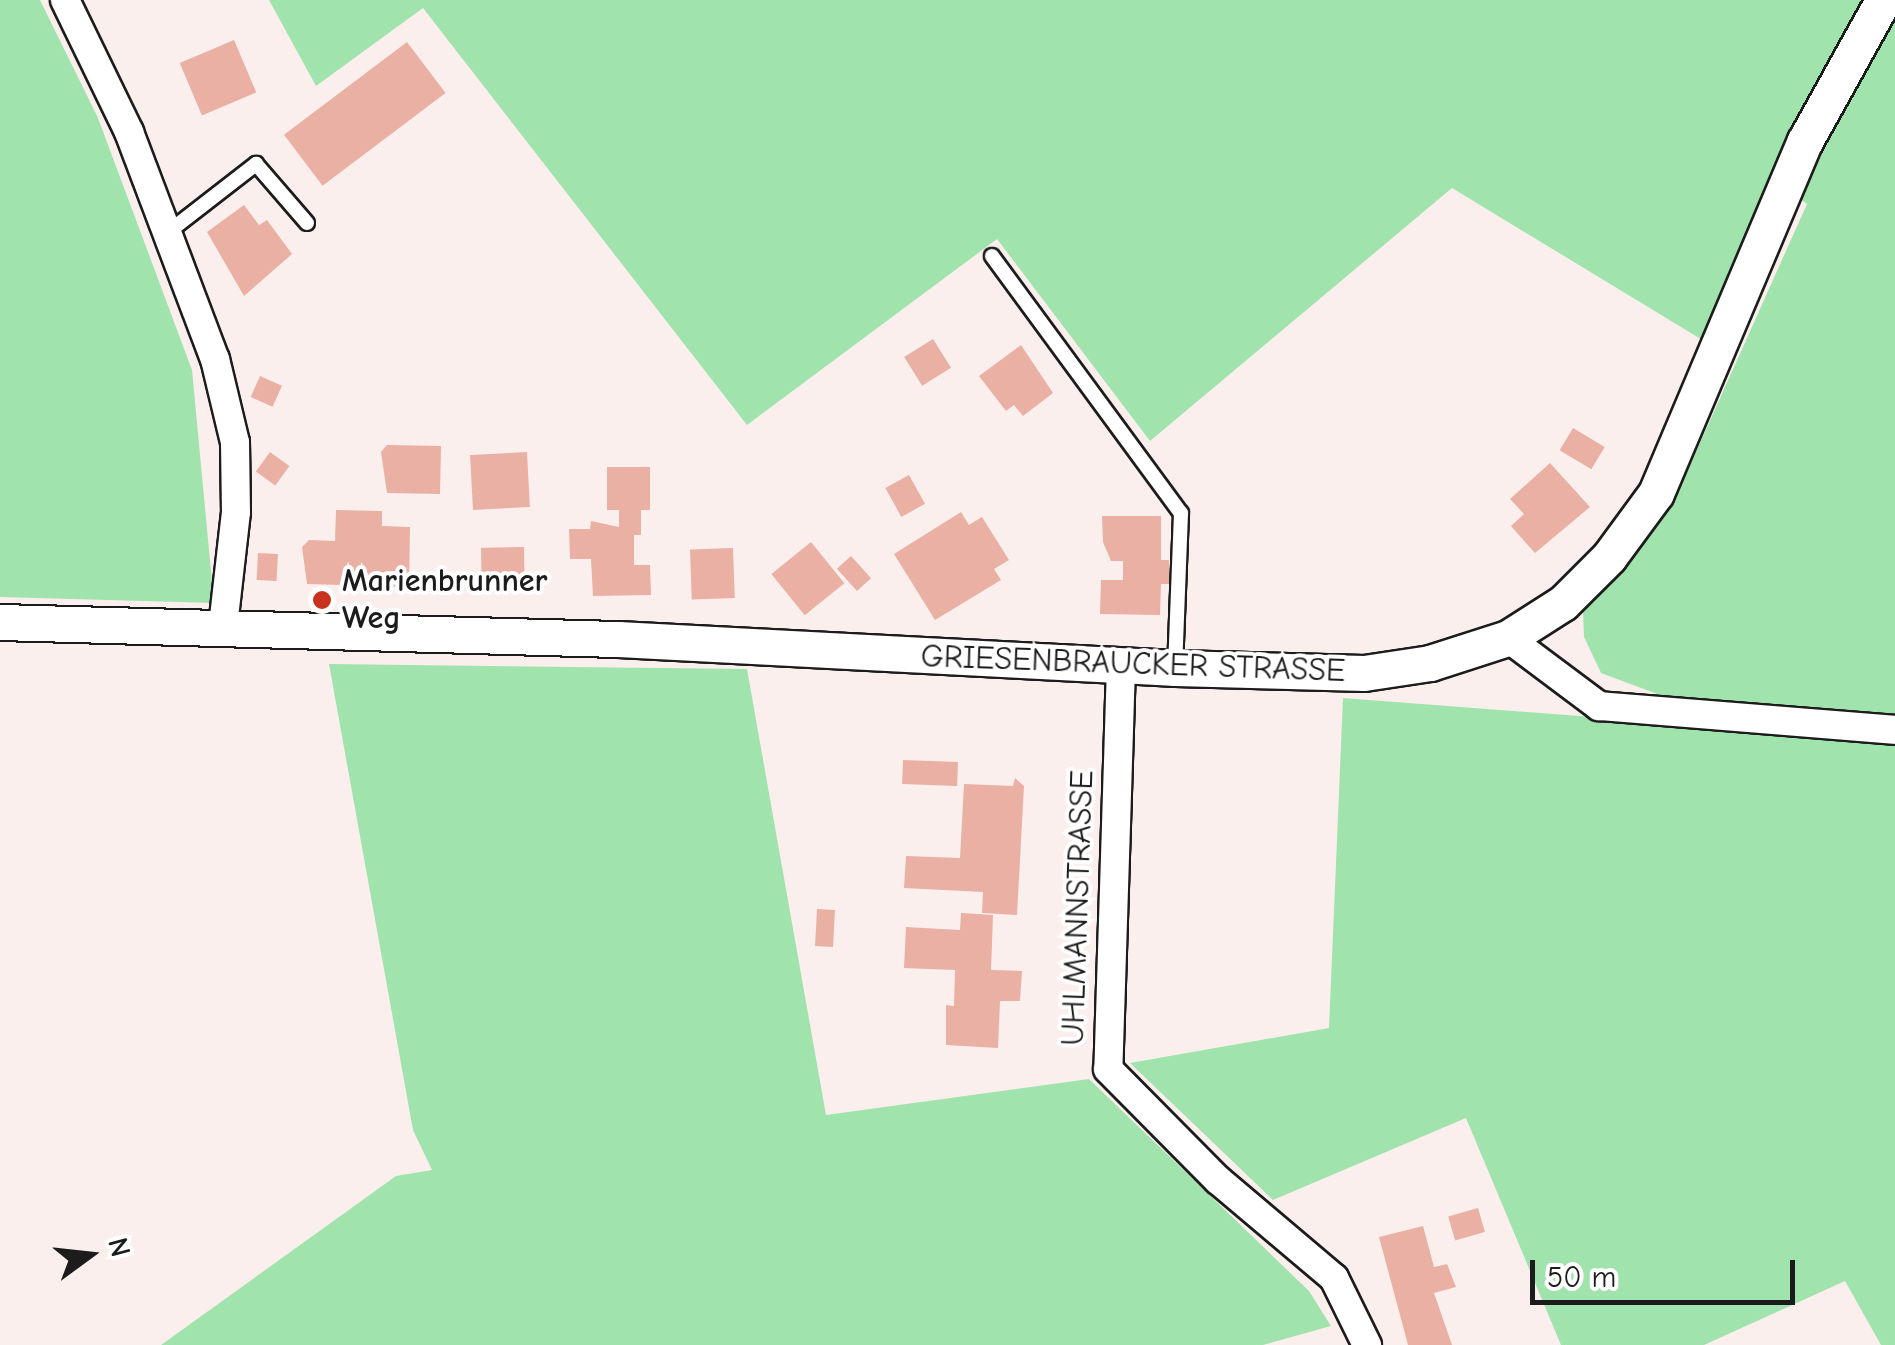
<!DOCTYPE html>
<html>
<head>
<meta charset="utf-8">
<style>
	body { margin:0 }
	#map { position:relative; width:1895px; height:1345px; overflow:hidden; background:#fbefed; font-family:"Comic Neue",sans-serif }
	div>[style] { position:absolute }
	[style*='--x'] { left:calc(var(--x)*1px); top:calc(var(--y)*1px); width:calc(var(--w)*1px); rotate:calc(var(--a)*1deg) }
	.green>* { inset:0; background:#a1e3ac }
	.building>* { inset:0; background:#eab0a4; transform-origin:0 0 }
	.roads { filter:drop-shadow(2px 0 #1c1c1c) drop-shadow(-2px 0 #1c1c1c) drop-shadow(0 2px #1c1c1c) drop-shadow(0 -2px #1c1c1c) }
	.service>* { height:14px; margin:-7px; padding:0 7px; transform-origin:7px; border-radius:7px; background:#fff }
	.minor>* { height:28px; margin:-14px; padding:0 14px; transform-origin:14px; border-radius:14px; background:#fff }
	.tertiary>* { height:35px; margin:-17.5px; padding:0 17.5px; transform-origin:17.5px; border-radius:17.5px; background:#fff }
	.dots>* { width:28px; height:28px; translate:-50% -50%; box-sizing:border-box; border:5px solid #fff; border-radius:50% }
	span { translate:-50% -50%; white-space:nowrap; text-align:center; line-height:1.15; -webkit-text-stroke:8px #fff; paint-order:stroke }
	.poi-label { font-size:32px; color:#1c1c1c; font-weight:700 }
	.left { translate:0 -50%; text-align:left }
	.street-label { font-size:32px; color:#1c1c1c }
	.north { position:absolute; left:40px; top:1205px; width:100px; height:100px; -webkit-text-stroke:8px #fff; paint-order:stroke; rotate:75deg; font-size:28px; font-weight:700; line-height:40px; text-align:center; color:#1c1c1c }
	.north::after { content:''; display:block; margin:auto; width:35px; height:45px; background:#1c1c1c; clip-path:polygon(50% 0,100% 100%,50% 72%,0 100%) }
	.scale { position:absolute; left:1530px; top:1260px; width:265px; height:45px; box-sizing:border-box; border:5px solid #1c1c1c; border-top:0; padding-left:12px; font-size:30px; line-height:35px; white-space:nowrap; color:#1c1c1c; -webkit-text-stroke:8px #fff; paint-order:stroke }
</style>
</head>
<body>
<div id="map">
	<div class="green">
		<div style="clip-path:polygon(0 0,40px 0,98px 118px,192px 370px,214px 603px,0 597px)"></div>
		<div style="clip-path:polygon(269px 0,1895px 0,1895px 715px,1668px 698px,1601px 673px,1584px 637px,1583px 611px,1628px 565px,1674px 501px,1807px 204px,1784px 187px,1709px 344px,1452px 188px,1150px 441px,997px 239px,747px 425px,423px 8px,316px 86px)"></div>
		<div style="clip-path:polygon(329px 664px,747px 669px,826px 1115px,1089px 1079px,1309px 1291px,1331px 1326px,1263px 1345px,161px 1345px,396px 1176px,432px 1170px,413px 1130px)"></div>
		<div style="clip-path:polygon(1343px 698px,1895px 740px,1895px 1345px,1881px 1345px,1845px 1281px,1704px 1345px,1561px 1345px,1466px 1118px,1273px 1200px,1130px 1063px,1329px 1028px)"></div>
	</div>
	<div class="building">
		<div style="left:234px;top:40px;width:57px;height:59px;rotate:67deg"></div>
		<div style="left:407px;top:42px;width:64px;height:154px;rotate:53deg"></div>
		<div style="clip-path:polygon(244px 205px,259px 225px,267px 220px,292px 254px,244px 296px,207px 232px)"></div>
		<div style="left:933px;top:339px;width:34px;height:34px;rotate:58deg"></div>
		<div style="clip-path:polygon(1021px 345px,1053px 393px,1023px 416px,1014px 405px,1006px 411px,979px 376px)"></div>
		<div style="left:260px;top:376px;width:24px;height:23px;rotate:24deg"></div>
		<div style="left:1573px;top:428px;width:37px;height:26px;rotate:31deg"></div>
		<div style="clip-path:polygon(387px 445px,441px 446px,440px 494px,387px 493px,381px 452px)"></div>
		<div style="left:270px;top:452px;width:24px;height:24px;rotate:36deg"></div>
		<div style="left:527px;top:452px;width:55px;height:57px;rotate:87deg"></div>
		<div style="clip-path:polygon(1550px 463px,1590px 507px,1535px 553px,1511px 526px,1524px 514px,1510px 499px)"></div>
		<div style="clip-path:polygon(607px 467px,650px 467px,650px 510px,641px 510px,641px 535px,634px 535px,634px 565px,650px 565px,651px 595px,593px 596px,591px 559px,570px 559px,569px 529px,590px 529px,591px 521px,619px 527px,619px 510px,607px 510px)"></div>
		<div style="left:909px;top:475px;width:33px;height:27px;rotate:61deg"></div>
		<div style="clip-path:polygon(336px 510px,382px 511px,382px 526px,410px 527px,409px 587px,307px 584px,302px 547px,309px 540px,335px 541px)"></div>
		<div style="clip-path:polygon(961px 512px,969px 525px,982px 517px,1009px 560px,994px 569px,1001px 580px,935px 620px,894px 554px)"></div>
		<div style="clip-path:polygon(1102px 516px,1161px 516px,1161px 560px,1169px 560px,1170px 584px,1161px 584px,1160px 615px,1100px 614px,1101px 580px,1123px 580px,1123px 561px,1111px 561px,1103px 542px)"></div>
		<div style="left:811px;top:542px;width:53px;height:51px;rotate:51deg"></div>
		<div style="left:524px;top:547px;width:45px;height:43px;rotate:89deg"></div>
		<div style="left:733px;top:548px;width:50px;height:43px;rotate:88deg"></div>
		<div style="left:258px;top:553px;width:20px;height:27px;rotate:3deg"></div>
		<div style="left:851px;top:556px;width:30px;height:19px;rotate:48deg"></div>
		<div style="left:903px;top:760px;width:55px;height:24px;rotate:2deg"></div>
		<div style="clip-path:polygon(1015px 778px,1024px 786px,1017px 915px,982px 913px,983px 892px,904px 888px,906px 856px,960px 858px,964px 784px,1013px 786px)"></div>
		<div style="left:817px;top:909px;width:18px;height:37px;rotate:3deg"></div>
		<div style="clip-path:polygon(961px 913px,993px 915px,991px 970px,1022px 971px,1020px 1001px,1000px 1001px,998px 1048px,946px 1045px,946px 1005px,954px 1006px,955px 970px,904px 968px,906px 927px,960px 930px)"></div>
		<div style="left:1478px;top:1208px;width:25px;height:31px;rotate:74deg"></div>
		<div style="clip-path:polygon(1423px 1226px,1434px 1267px,1447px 1264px,1456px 1287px,1434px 1293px,1452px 1345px,1408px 1345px,1379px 1237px)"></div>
	</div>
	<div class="roads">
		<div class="service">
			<div style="--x:167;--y:233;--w:113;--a:-37.8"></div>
			<div style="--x:256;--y:164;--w:78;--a:49.2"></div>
			<div style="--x:992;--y:256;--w:319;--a:53.7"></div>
			<div style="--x:1181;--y:513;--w:154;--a:92.2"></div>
		</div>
		<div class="minor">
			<div style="--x:65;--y:0;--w:147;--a:64.1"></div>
			<div style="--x:129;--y:132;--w:243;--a:69.3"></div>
			<div style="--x:215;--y:359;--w:85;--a:76.5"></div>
			<div style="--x:235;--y:442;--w:70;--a:89.2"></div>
			<div style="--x:236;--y:512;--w:115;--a:96.5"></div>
			<div style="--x:1508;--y:638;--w:114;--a:36.8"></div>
			<div style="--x:1599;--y:706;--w:297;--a:4.6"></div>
			<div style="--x:1121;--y:666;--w:403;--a:91.8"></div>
			<div style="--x:1108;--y:1069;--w:156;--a:45.3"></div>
			<div style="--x:1218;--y:1180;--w:152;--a:40.2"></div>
			<div style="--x:1334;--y:1278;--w:75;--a:63.8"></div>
		</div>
		<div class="tertiary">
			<div style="--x:0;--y:622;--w:618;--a:1.58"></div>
			<div style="--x:618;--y:639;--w:558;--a:2.98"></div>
			<div style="--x:1175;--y:668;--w:189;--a:1.5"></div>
			<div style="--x:1364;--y:673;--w:67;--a:-8.6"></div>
			<div style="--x:1430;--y:663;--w:82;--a:-17.8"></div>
			<div style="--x:1508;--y:638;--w:65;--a:-32.5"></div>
			<div style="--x:1563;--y:603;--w:65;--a:-45"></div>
			<div style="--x:1609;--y:557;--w:79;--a:-53.7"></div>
			<div style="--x:1656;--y:493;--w:382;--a:-67.1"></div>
			<div style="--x:1805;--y:141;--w:161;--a:-61"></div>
		</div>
	</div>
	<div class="dots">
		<div style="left:322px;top:600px;background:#c8321e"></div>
	</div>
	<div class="poi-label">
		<span class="left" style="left:342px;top:600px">Marienbrunner<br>Weg</span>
	</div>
	<div class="street-label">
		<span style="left:1133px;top:664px;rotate:2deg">GRIESENBRAUCKER STRASSE</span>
		<span style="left:1078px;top:908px;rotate:-88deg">UHLMANNSTRASSE</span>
	</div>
	<div class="north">N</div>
	<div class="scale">50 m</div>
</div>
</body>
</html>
